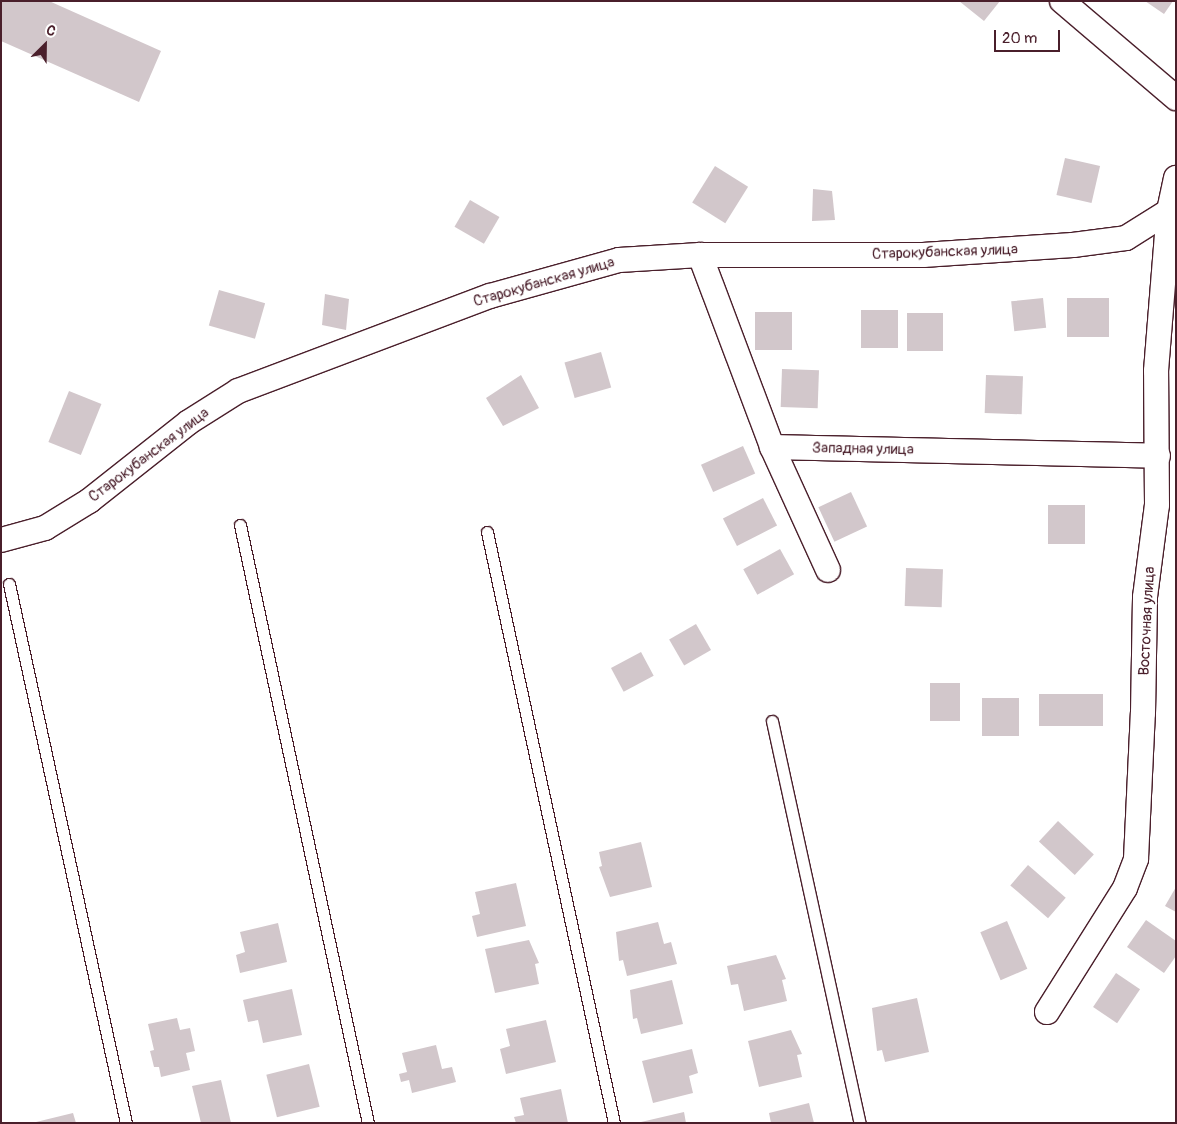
<!DOCTYPE html>
<html>
<head>
<meta charset="utf-8">
<style>
	body { margin:0 }
	#map { position:relative; width:1177px; height:1124px; overflow:hidden; background:#fff; font-family:Pangolin,sans-serif }
	div>[style] { position:absolute }
	[style*='--x'] { left:calc(var(--x)*1px); top:calc(var(--y)*1px); width:calc(var(--w)*1px); rotate:calc(var(--a)*1deg) }
	.building>* { inset:0; background:#d2c7cb; transform-origin:0 0 }
	.roads { filter:drop-shadow(1px 0 #4a1f2b) drop-shadow(-1px 0 #4a1f2b) drop-shadow(0 1px #4a1f2b) drop-shadow(0 -1px #4a1f2b) }
	.lane>* { height:11px; margin:-5.5px; padding:0 5.5px; transform-origin:5.5px; border-radius:5.5px; background:#fff }
	.street>* { height:24px; margin:-12px; padding:0 12px; transform-origin:12px; border-radius:12px; background:#fff }
	span { translate:-50% -50%; white-space:nowrap; text-align:center; line-height:1.15; -webkit-text-stroke:4px #fff; paint-order:stroke }
	.street-label { font-size:15px; color:#4a1f2b }
	.frame { position:absolute; inset:0; border:2px solid #4a1f2b; pointer-events:none }
	.north { position:absolute; left:20px; top:20px; width:50px; height:50px; -webkit-text-stroke:4px #fff; paint-order:stroke; rotate:23deg; font-size:14px; font-weight:700; line-height:20px; text-align:center; color:#4a1f2b }
	.north::after { content:''; display:block; margin:auto; width:18px; height:22px; background:#4a1f2b; clip-path:polygon(50% 0,100% 100%,50% 72%,0 100%) }
	.scale { position:absolute; left:994px; top:30px; width:66px; height:22px; box-sizing:border-box; border:2px solid #4a1f2b; border-top:0; padding-left:6px; font-size:15px; line-height:18px; white-space:nowrap; color:#4a1f2b; -webkit-text-stroke:4px #fff; paint-order:stroke }
</style>
</head>
<body>
<div id="map">
	<div class="building">
		<div style="clip-path:polygon(1px 1px,49px 1px,161px 51px,139px 102px,1px 41px)"></div>
		<div style="clip-path:polygon(959px 1px,1000px 1px,984px 21px)"></div>
		<div style="clip-path:polygon(1145px 1px,1173px 1px,1164px 14px)"></div>
		<div style="left:1065px;top:158px;width:36px;height:38px;rotate:13deg"></div>
		<div style="left:715px;top:166px;width:39px;height:43px;rotate:32deg"></div>
		<div style="clip-path:polygon(813px 189px,832px 191px,835px 220px,812px 221px)"></div>
		<div style="left:470px;top:200px;width:34px;height:31px;rotate:30deg"></div>
		<div style="left:219px;top:290px;width:48px;height:37px;rotate:16deg"></div>
		<div style="clip-path:polygon(325px 294px,349px 299px,346px 330px,322px 325px)"></div>
		<div style="left:1043px;top:298px;width:30px;height:32px;rotate:84deg"></div>
		<div style="left:1067px;top:298px;width:42px;height:39px"></div>
		<div style="left:861px;top:310px;width:37px;height:38px"></div>
		<div style="left:755px;top:312px;width:37px;height:38px"></div>
		<div style="left:907px;top:313px;width:36px;height:38px"></div>
		<div style="left:601px;top:352px;width:37px;height:38px;rotate:74deg"></div>
		<div style="left:782px;top:369px;width:37px;height:38px;rotate:2deg"></div>
		<div style="clip-path:polygon(521px 375px,539px 408px,503px 426px,486px 398px)"></div>
		<div style="left:986px;top:375px;width:37px;height:38px;rotate:2deg"></div>
		<div style="left:69px;top:391px;width:35px;height:55px;rotate:22deg"></div>
		<div style="left:743px;top:446px;width:30px;height:46px;rotate:66deg"></div>
		<div style="left:851px;top:492px;width:38px;height:36px;rotate:65deg"></div>
		<div style="left:763px;top:498px;width:31px;height:45px;rotate:63deg"></div>
		<div style="left:1048px;top:505px;width:37px;height:39px"></div>
		<div style="left:780px;top:549px;width:29px;height:42px;rotate:61deg"></div>
		<div style="left:906px;top:568px;width:37px;height:38px;rotate:2deg"></div>
		<div style="left:696px;top:624px;width:30px;height:31px;rotate:60deg"></div>
		<div style="left:641px;top:652px;width:27px;height:34px;rotate:62deg"></div>
		<div style="left:930px;top:683px;width:30px;height:38px"></div>
		<div style="left:1039px;top:694px;width:64px;height:32px"></div>
		<div style="left:982px;top:698px;width:37px;height:38px"></div>
		<div style="left:1058px;top:821px;width:49px;height:28px;rotate:43deg"></div>
		<div style="clip-path:polygon(641px 842px,652px 887px,610px 897px,599px 867px,602px 866px,599px 852px)"></div>
		<div style="left:1028px;top:865px;width:50px;height:27px;rotate:41deg"></div>
		<div style="clip-path:polygon(516px 883px,526px 926px,477px 937px,472px 916px,480px 914px,475px 892px)"></div>
		<div style="clip-path:polygon(1176px 887px,1176px 912px,1165px 906px)"></div>
		<div style="clip-path:polygon(1146px 920px,1176px 941px,1176px 956px,1164px 973px,1127px 947px)"></div>
		<div style="left:1007px;top:921px;width:52px;height:29px;rotate:67deg"></div>
		<div style="clip-path:polygon(658px 922px,664px 944px,671px 942px,677px 964px,627px 976px,623px 960px,619px 961px,616px 932px)"></div>
		<div style="clip-path:polygon(278px 923px,287px 962px,240px 973px,236px 955px,245px 952px,240px 932px)"></div>
		<div style="clip-path:polygon(529px 940px,539px 963px,535px 964px,539px 984px,495px 993px,485px 949px)"></div>
		<div style="clip-path:polygon(776px 955px,786px 979px,782px 980px,787px 1001px,744px 1011px,738px 984px,731px 985px,727px 966px)"></div>
		<div style="left:1116px;top:973px;width:29px;height:41px;rotate:34deg"></div>
		<div style="clip-path:polygon(672px 980px,683px 1024px,641px 1034px,637px 1018px,633px 1019px,630px 990px)"></div>
		<div style="clip-path:polygon(292px 989px,302px 1035px,263px 1043px,258px 1020px,248px 1022px,243px 1000px)"></div>
		<div style="clip-path:polygon(917px 998px,929px 1052px,885px 1062px,882px 1050px,877px 1051px,872px 1008px)"></div>
		<div style="clip-path:polygon(177px 1018px,180px 1030px,190px 1028px,195px 1051px,186px 1053px,190px 1070px,161px 1077px,159px 1067px,154px 1067px,150px 1051px,154px 1050px,148px 1024px)"></div>
		<div style="clip-path:polygon(546px 1020px,556px 1062px,506px 1074px,500px 1049px,510px 1046px,506px 1029px)"></div>
		<div style="clip-path:polygon(791px 1030px,802px 1054px,797px 1055px,802px 1077px,759px 1087px,748px 1041px)"></div>
		<div style="clip-path:polygon(436px 1045px,442px 1069px,452px 1067px,456px 1082px,412px 1093px,409px 1080px,401px 1082px,399px 1074px,407px 1072px,402px 1053px)"></div>
		<div style="clip-path:polygon(692px 1049px,698px 1073px,689px 1076px,693px 1093px,653px 1103px,642px 1061px)"></div>
		<div style="left:309px;top:1064px;width:44px;height:44px;rotate:76deg"></div>
		<div style="clip-path:polygon(221px 1080px,231px 1123px,201px 1123px,192px 1086px)"></div>
		<div style="clip-path:polygon(561px 1089px,568px 1123px,516px 1123px,514px 1117px,524px 1115px,520px 1098px)"></div>
		<div style="clip-path:polygon(809px 1103px,814px 1123px,771px 1123px,769px 1113px)"></div>
		<div style="clip-path:polygon(684px 1112px,686px 1123px,641px 1123px,641px 1122px)"></div>
		<div style="clip-path:polygon(73px 1113px,76px 1123px,36px 1123px,36px 1122px)"></div>
	</div>
	<div class="roads">
		<div class="lane">
			<div style="--x:240;--y:525;--w:612;--a:77.92"></div>
			<div style="--x:487;--y:532;--w:604;--a:77.87"></div>
			<div style="--x:9;--y:584;--w:552;--a:77.75"></div>
			<div style="--x:772;--y:721;--w:412;--a:77.7"></div>
		</div>
		<div class="street">
			<div style="--x:1062;--y:1;--w:150;--a:40.4"></div>
			<div style="--x:700;--y:255;--w:205;--a:69.4"></div>
			<div style="--x:772;--y:447;--w:386;--a:1.3"></div>
			<div style="--x:772;--y:447;--w:135;--a:65.5"></div>
			<div style="--x:1;--y:540;--w:46;--a:-15.3"></div>
			<div style="--x:45;--y:528;--w:52;--a:-31.5"></div>
			<div style="--x:89;--y:501;--w:127;--a:-38.3"></div>
			<div style="--x:189;--y:422;--w:58;--a:-32.3"></div>
			<div style="--x:238;--y:391;--w:269;--a:-20.7"></div>
			<div style="--x:490;--y:296;--w:134;--a:-15.6"></div>
			<div style="--x:619;--y:260;--w:81;--a:-3.5"></div>
			<div style="--x:700;--y:255;--w:223;--a:0"></div>
			<div style="--x:923;--y:255;--w:150;--a:-3.8"></div>
			<div style="--x:1073;--y:245;--w:53;--a:-7.5"></div>
			<div style="--x:1126;--y:238;--w:51;--a:-32.1"></div>
			<div style="--x:1047;--y:1012;--w:146;--a:-57.8"></div>
			<div style="--x:1125;--y:888;--w:31;--a:-69"></div>
			<div style="--x:1136;--y:859;--w:146;--a:-87.3"></div>
			<div style="--x:1143;--y:713;--w:116;--a:-89"></div>
			<div style="--x:1145;--y:597;--w:93;--a:-82.6"></div>
			<div style="--x:1157;--y:505;--w:134;--a:-90.4"></div>
			<div style="--x:1156;--y:371;--w:161;--a:-85.4"></div>
			<div style="--x:1169;--y:211;--w:34;--a:-78"></div>
		</div>
	</div>
	<div class="street-label">
		<span style="left:945px;top:252px;rotate:-2deg">Старокубанская улица</span>
		<span style="left:544px;top:282px;rotate:-16deg">Старокубанская улица</span>
		<span style="left:863px;top:449px;rotate:1deg">Западная улица</span>
		<span style="left:149px;top:455px;rotate:-37deg">Старокубанская улица</span>
		<span style="left:1147px;top:621px;rotate:-87deg">Восточная улица</span>
	</div>
	<div class="frame"></div>
	<div class="north">С</div>
	<div class="scale">20 m</div>
</div>
</body>
</html>
